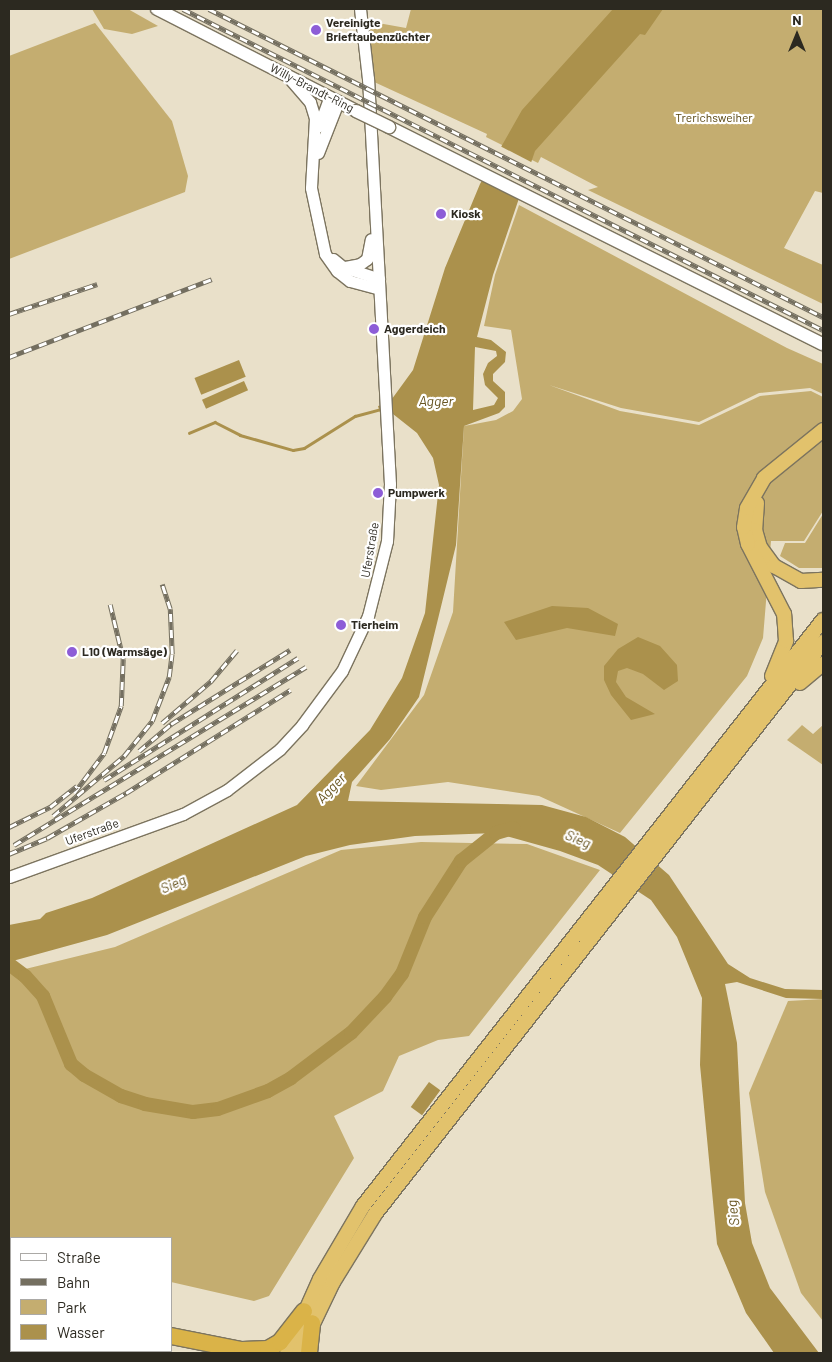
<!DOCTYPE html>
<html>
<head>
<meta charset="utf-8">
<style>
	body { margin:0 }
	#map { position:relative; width:832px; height:1362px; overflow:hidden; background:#e9e0c9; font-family:Barlow,sans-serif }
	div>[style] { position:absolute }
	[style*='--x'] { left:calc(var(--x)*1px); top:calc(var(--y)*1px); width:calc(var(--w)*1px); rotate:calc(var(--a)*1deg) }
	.green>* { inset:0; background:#c4ad70 }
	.water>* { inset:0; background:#ab914c; transform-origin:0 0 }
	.pier>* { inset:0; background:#e9e0c9 }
	.stream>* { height:2.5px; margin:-1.25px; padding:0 1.25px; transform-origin:1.25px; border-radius:1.25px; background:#ab914c }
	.river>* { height:14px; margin:-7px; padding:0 7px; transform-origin:7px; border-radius:7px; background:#ab914c }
	.roads { filter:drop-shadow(1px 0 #7c745f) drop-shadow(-1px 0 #7c745f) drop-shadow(0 1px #7c745f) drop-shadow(0 -1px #7c745f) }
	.tertiary>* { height:11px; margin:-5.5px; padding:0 5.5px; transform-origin:5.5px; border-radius:5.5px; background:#fff }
	.secondary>* { height:12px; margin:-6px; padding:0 6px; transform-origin:6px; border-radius:6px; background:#fff }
	.trunk>* { height:14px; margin:-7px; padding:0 7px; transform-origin:7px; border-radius:7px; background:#e2c26c }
	.motorway>* { height:16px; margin:-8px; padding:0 8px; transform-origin:8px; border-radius:8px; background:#dab348 }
	.rail>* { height:4.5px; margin-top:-2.25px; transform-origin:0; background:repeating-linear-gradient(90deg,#fff 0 8px,#746f60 0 16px); box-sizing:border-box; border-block:1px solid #746f60 }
	.bridges { filter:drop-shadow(1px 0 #7c745f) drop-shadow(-1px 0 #7c745f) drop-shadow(0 1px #7c745f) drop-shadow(0 -1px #7c745f) }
	.secondary-bridge>* { height:12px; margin:-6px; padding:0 6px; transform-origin:6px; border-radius:6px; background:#fff }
	.dots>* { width:14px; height:14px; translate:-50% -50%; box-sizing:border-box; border:2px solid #fff; border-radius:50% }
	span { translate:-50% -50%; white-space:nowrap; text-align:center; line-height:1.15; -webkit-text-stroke:4.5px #fff; paint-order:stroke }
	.poi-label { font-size:12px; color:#2c2920; font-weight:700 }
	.left { translate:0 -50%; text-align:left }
	.street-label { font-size:12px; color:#2c2920 }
	.park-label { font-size:12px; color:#594610 }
	.water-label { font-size:14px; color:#685521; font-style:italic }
	.frame { position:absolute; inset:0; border:10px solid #2c2920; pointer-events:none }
	.legend { position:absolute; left:10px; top:1237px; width:162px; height:115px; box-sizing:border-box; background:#fff; border:1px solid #aba9a6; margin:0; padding:6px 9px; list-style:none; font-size:15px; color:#2c2920 }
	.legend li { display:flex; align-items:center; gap:10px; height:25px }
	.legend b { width:25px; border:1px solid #aba9a6 }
	.north { position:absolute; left:772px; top:10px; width:50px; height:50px; -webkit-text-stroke:4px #fff; paint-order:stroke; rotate:0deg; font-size:14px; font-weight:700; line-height:20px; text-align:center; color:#2c2920 }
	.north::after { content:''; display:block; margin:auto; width:18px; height:22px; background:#2c2920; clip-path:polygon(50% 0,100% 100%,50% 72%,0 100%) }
</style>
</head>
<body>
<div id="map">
	<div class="green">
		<div style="clip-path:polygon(92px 9px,128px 9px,158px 26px,132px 34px,104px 29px)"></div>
		<div style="clip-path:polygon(411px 9px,823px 9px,823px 193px,815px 191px,784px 248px,823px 265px,823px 304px,588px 190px,598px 187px,541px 157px,538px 163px,486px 137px,487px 134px,372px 81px,367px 21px,406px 28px)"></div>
		<div style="clip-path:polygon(95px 23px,172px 121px,188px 176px,185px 192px,9px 259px,9px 56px)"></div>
		<div style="clip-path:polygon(519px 205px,787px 348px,823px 364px,823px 394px,810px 388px,759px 393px,699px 422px,621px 408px,549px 385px,620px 411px,699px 425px,760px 396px,811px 391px,823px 397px,823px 511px,804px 541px,771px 541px,763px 638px,747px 676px,620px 833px,539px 796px,448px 782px,381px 790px,356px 786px,424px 695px,453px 612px,464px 426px,496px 420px,513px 411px,522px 399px,511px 330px,484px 326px,495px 275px)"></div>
		<div style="clip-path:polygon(823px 514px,823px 568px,799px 568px,780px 556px,785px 543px,805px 543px)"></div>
		<div style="clip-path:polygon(802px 725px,813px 734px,823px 725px,823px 765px,787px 740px)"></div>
		<div style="clip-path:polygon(421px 842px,527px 844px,600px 870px,469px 1036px,438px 1040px,399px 1056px,383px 1091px,334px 1116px,354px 1158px,269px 1296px,254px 1301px,171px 1282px,171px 1238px,11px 1238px,9px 1262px,9px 973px,115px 947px,341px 850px)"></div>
		<div style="clip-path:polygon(823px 999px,823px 1321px,801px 1293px,765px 1192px,749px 1093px,788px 1001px)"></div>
	</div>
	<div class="water">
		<div style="clip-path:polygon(evenodd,613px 9px,663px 9px,645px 35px,640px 34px,535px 151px,493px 275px,477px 337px,491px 340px,506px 352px,505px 362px,493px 374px,493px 381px,505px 392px,505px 407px,499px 413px,464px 426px,456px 545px,419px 697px,390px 739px,352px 782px,348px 801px,542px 805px,586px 817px,625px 837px,669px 875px,728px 964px,750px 978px,785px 989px,823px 990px,823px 999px,786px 998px,737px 982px,725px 984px,737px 1043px,745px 1203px,752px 1243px,770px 1288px,819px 1353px,774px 1353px,746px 1313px,717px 1244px,700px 1065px,702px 998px,677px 937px,651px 900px,598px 865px,560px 851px,496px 833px,415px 836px,350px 845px,306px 856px,107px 935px,9px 962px,9px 925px,40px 919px,46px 913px,92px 898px,297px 805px,370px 730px,402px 678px,425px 613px,439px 485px,433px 458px,417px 433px,393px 414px,380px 413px,378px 406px,389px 403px,413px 370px,445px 268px,480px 184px,522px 110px,613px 9px,475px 347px,496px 351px,497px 356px,488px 363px,483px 374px,485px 385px,498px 398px,494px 405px,473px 410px,475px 347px)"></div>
		<div style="left:239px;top:360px;width:18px;height:48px;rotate:68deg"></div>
		<div style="left:244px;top:381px;width:10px;height:46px;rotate:66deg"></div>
		<div style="clip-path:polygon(552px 606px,588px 608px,618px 624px,615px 636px,567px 628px,516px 640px,504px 622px)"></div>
		<div style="clip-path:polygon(638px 637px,660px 646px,677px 665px,678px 681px,664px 690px,643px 674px,627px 668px,618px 671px,616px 682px,626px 697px,655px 714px,631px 720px,611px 695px,604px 680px,604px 666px,618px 649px)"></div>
		<div style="left:429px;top:1082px;width:14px;height:31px;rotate:36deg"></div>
	</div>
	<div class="pier">
		<div style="clip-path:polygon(500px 146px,533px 163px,521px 200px,480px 180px)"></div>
	</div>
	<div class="stream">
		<div style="--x:189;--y:433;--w:28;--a:-23"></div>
		<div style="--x:215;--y:422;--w:28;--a:27"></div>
		<div style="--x:240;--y:435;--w:55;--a:15.8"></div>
		<div style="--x:293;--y:450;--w:11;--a:-10"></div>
		<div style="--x:304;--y:448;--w:60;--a:-32.1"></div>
		<div style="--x:355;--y:416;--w:28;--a:-15"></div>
	</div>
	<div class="river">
		<div style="--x:9;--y:964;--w:20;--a:37"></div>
		<div style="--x:25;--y:976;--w:27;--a:48"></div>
		<div style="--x:43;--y:996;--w:74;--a:67.6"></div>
		<div style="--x:71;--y:1064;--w:17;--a:40"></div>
		<div style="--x:84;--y:1075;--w:43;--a:29.6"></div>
		<div style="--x:121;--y:1096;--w:25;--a:18"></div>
		<div style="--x:145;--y:1104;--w:49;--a:9.5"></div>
		<div style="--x:193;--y:1112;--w:25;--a:-7"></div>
		<div style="--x:218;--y:1109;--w:53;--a:-19.8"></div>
		<div style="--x:268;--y:1091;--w:26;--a:-29"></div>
		<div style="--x:291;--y:1078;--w:75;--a:-36.9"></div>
		<div style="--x:351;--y:1033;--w:50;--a:-46.6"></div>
		<div style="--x:385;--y:997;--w:29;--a:-54"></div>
		<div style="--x:402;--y:974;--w:61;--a:-68"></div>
		<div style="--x:425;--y:917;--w:67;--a:-57.3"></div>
		<div style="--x:461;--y:861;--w:45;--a:-38.7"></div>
		<div style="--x:496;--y:833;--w:18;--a:-16"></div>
	</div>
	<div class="roads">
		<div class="tertiary">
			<div style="--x:289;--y:78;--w:32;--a:49"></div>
			<div style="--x:310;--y:102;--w:17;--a:73"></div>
			<div style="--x:315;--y:118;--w:70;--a:93.3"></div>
			<div style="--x:311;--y:188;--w:67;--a:78"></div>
			<div style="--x:325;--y:254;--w:21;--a:55"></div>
			<div style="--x:337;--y:271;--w:16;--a:38"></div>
			<div style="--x:350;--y:281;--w:30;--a:15"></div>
			<div style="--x:319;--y:126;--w:30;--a:-70"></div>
			<div style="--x:318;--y:153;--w:55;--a:-68.6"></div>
			<div style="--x:333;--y:259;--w:13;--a:39"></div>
			<div style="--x:343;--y:267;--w:38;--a:18"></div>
			<div style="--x:345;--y:267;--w:15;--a:-11"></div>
			<div style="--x:360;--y:264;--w:9;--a:-36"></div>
			<div style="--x:367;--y:259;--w:20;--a:-79"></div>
			<div style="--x:9;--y:877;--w:185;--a:-19.9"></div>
			<div style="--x:183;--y:814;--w:50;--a:-28.6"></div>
			<div style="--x:227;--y:790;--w:67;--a:-37.7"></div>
			<div style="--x:280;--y:749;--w:33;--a:-47"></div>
			<div style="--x:302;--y:725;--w:67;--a:-53.5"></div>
			<div style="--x:342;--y:671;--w:61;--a:-64.7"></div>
			<div style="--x:368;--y:616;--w:77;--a:-75.8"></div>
			<div style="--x:387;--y:541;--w:57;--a:-87"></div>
			<div style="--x:390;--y:484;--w:406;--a:-93.1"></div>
			<div style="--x:368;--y:79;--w:70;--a:-96.5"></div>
		</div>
		<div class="secondary">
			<div style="--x:157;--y:9;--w:224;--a:27.1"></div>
			<div style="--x:389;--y:127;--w:485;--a:26.6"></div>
		</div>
		<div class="trunk">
			<div style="--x:757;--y:503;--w:27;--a:94"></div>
			<div style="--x:755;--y:530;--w:18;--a:74"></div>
			<div style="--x:760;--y:547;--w:24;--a:54"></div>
			<div style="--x:774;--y:566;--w:31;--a:29"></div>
			<div style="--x:801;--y:581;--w:22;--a:-3"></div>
			<div style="--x:772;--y:676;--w:38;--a:-68"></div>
			<div style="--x:786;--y:641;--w:27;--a:-94"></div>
			<div style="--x:784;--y:614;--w:79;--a:-117.2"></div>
			<div style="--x:748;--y:544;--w:17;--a:-103"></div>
			<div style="--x:744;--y:527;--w:19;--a:-81"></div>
			<div style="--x:747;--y:508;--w:34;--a:-60"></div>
			<div style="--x:764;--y:478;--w:76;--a:-39.1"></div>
			<div style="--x:800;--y:683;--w:30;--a:-40"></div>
			<div style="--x:287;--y:1353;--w:81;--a:-66"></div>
			<div style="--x:320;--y:1279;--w:85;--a:-59.5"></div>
			<div style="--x:363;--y:1206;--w:745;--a:-51.87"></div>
			<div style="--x:299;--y:1353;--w:79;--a:-64.4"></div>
			<div style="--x:333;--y:1282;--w:80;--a:-58.3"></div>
			<div style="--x:375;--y:1214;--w:727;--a:-51.93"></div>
		</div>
		<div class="motorway">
			<div style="--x:9;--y:1316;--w:2;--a:0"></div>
			<div style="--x:9;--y:1330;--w:2;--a:27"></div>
			<div style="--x:171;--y:1336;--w:72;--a:11.2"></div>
			<div style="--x:242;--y:1350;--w:26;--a:-2"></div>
			<div style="--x:268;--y:1349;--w:14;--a:-30"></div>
			<div style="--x:280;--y:1342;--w:39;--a:-52"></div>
			<div style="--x:9;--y:1343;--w:2;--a:27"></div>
			<div style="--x:51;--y:1351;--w:14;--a:8"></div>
			<div style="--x:113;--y:1351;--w:9;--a:13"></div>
			<div style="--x:309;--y:1353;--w:30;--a:-84"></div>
		</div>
	</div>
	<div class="rail">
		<div style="--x:183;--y:9;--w:716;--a:26.64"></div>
		<div style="--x:209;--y:9;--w:687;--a:26.64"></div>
		<div style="--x:9;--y:314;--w:93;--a:-18.8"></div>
		<div style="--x:9;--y:357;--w:217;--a:-21"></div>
		<div style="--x:162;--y:723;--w:65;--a:-40.6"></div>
		<div style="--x:211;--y:681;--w:40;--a:-50"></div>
		<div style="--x:139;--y:751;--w:42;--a:-40.2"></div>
		<div style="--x:171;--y:724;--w:140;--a:-31.9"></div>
		<div style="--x:104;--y:780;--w:229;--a:-32.2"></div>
		<div style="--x:74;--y:793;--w:50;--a:-53.1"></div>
		<div style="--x:104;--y:753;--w:50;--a:-70.1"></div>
		<div style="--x:121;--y:706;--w:47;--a:-87.6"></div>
		<div style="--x:123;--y:659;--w:56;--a:-103.5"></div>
		<div style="--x:53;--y:816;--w:93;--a:-40.2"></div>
		<div style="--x:124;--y:756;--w:45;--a:-51.3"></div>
		<div style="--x:152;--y:721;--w:47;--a:-68.9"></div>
		<div style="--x:169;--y:677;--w:23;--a:-83"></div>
		<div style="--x:172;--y:654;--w:45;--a:-92.5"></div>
		<div style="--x:170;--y:609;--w:26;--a:-108"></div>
		<div style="--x:9;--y:827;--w:46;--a:-26"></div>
		<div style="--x:50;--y:807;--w:34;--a:-38"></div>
		<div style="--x:14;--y:845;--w:342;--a:-31.4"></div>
		<div style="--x:9;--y:854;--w:41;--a:-22.8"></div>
		<div style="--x:47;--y:838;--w:91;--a:-29.7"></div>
		<div style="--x:126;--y:793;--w:194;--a:-32.1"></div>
	</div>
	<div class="bridges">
		<div class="secondary-bridge">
			<div style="--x:356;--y:111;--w:37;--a:26"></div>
		</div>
	</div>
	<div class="dots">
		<div style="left:316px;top:30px;background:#8d5dd7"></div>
		<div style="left:441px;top:214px;background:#8d5dd7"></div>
		<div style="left:374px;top:329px;background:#8d5dd7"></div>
		<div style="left:378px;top:493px;background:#8d5dd7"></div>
		<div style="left:341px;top:625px;background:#8d5dd7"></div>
		<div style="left:72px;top:652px;background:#8d5dd7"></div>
	</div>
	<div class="poi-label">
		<span class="left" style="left:326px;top:30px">Vereinigte<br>Brieftaubenzüchter</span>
		<span class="left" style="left:451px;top:214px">Kiosk</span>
		<span class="left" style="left:384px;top:329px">Aggerdeich</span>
		<span class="left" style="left:388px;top:493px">Pumpwerk</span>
		<span class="left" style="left:351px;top:625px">Tierheim</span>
		<span class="left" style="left:82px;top:652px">L10 (Warmsäge)</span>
	</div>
	<div class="street-label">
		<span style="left:312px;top:88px;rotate:27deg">Willy-Brandt-Ring</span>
		<span style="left:370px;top:550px;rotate:-80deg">Uferstraße</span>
		<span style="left:92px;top:832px;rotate:-20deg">Uferstraße</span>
	</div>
	<div class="park-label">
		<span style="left:714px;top:118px">Trerichsweiher</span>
	</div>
	<div class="water-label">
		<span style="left:436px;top:401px">Agger</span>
		<span style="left:331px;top:788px;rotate:-46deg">Agger</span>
		<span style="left:578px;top:839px;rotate:22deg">Sieg</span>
		<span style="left:173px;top:884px;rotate:-24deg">Sieg</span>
		<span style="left:733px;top:1213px;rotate:-97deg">Sieg</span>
	</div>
	<div class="frame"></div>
	<ul class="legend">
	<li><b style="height:6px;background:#fff"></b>Straße</li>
	<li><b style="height:6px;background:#746f60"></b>Bahn</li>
	<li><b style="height:14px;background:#c4ad70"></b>Park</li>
	<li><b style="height:14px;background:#ab914c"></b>Wasser</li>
	</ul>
	<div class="north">N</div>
</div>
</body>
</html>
